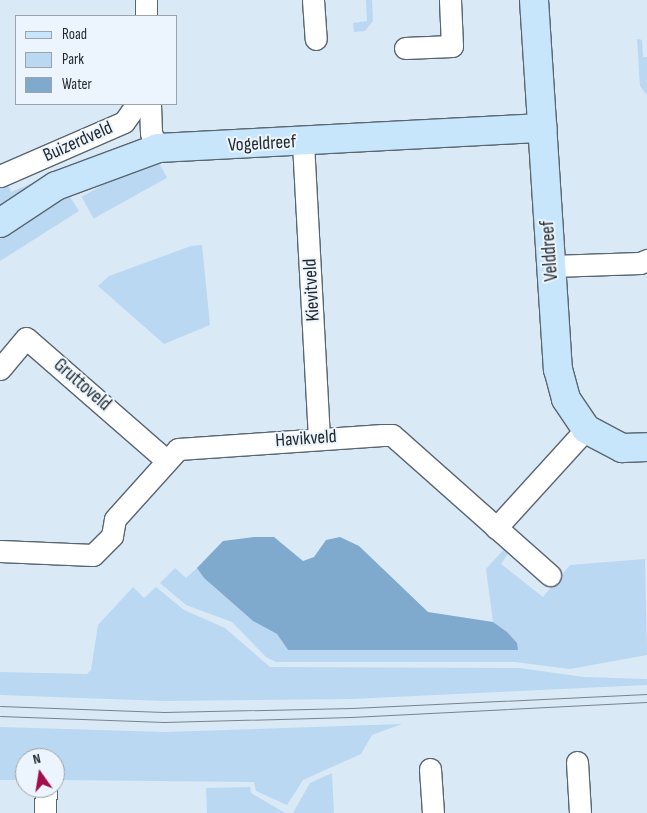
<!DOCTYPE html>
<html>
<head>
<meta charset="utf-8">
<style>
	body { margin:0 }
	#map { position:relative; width:647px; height:813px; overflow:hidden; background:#dae9f6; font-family:"Sofia Sans Condensed",sans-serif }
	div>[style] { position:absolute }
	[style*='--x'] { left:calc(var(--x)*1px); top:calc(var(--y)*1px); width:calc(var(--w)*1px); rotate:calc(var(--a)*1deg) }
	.green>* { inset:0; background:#bad8f2; transform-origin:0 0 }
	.water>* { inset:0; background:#7faace }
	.roads { filter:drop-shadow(1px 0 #596671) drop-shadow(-1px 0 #596671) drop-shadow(0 1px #596671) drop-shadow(0 -1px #596671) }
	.street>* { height:21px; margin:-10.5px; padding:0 10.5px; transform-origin:10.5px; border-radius:10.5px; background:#fff }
	.secondary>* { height:28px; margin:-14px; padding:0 14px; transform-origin:14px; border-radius:14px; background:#c7e6fc }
	.tram>* { height:1px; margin:-0.5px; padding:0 0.5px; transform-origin:0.5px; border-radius:0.5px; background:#79838b }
	span { translate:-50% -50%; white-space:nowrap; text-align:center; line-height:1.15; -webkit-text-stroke:4px #ecf5fd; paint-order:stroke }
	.street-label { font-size:19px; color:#23292e }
	.legend { position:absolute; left:15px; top:15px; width:162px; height:90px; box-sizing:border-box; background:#ecf5fd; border:1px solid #9ca3aa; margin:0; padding:6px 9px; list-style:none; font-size:15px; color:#23292e }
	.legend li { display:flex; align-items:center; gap:10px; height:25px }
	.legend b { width:25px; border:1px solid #9ca3aa }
	.north { position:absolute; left:15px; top:748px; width:50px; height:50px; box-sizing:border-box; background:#ecf5fd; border:1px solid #9ca3aa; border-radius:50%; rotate:347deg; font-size:14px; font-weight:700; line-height:20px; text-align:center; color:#23292e }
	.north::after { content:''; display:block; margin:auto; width:18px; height:22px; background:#a30d4b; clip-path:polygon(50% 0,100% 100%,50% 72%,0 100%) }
</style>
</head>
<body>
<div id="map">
	<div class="green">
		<div style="clip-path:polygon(366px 0,372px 0,373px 21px,365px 31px,354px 32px,353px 23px,367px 21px)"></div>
		<div style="clip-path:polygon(637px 39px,642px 40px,643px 57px,647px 57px,647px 95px,640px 86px)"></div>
		<div style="left:155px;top:156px;width:25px;height:84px;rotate:61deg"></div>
		<div style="clip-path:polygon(64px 170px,0 214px,0 188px,8px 184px,11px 192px)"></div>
		<div style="clip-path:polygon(65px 189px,79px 211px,0 261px,0 233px)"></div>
		<div style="clip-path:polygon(202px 245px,210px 325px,164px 344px,98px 286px,109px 276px,191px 246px)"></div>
		<div style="clip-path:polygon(505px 548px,509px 552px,501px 564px,543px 597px,570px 565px,645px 559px,647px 655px,570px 669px,515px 662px,276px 662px,266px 657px,232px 622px,186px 605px,160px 583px,175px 568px,186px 578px,197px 568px,204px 578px,253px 621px,277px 634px,288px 650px,517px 650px,517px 643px,493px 622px,486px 569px)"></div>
		<div style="clip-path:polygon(133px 587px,144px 598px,156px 587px,184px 610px,225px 628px,270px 667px,519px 668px,584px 677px,647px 679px,647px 685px,351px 699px,164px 701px,0 695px,0 672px,87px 674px,91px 670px,98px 625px)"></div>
		<div style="clip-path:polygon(402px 724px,372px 735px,361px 754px,303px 780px,287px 805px,256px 791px,254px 782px,55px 780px,55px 758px,25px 758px,25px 780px,0 780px,0 727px,165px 732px)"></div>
		<div style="clip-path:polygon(332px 773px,334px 813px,293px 813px,310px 783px)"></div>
		<div style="clip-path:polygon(250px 787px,251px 793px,285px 813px,207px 813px,206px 788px)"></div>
	</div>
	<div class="water">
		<div style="clip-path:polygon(254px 537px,274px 537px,303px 561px,314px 557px,326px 540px,340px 537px,359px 546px,428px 612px,493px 622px,507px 632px,517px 643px,518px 650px,288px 650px,277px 634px,253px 621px,204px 578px,197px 568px,223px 541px)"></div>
	</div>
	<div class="roads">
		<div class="street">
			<div style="--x:146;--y:0;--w:16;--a:90"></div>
			<div style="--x:313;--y:0;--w:39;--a:86"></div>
			<div style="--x:405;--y:48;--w:47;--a:-2.4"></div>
			<div style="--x:452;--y:46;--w:46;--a:-92.5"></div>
			<div style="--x:150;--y:104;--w:29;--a:88"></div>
			<div style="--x:151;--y:133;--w:17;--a:65"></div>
			<div style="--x:303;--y:143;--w:295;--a:86.9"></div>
			<div style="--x:0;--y:176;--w:135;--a:-23.5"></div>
			<div style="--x:124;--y:122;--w:19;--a:-55"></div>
			<div style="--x:135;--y:106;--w:15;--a:-8"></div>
			<div style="--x:552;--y:266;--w:88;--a:-2"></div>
			<div style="--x:640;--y:263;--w:8;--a:-23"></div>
			<div style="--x:0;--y:369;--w:40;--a:-50"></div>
			<div style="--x:26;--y:338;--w:187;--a:41.1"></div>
			<div style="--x:496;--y:528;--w:134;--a:-47.7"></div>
			<div style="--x:0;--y:551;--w:93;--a:2.5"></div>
			<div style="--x:93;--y:555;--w:27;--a:-45"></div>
			<div style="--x:112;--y:536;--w:17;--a:-80"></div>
			<div style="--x:115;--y:519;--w:94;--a:-48"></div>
			<div style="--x:178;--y:449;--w:205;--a:-3.9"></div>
			<div style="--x:383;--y:435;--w:9;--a:0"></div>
			<div style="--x:392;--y:435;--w:9;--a:41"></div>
			<div style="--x:399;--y:441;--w:202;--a:41.6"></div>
			<div style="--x:577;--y:762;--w:51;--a:86.6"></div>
			<div style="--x:430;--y:769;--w:44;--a:86.1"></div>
			<div style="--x:45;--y:813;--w:25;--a:-88"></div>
		</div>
		<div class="secondary">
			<div style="--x:534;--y:0;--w:370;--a:86.3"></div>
			<div style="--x:558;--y:369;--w:31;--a:75"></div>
			<div style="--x:566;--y:399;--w:36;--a:56"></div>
			<div style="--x:586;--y:429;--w:41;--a:27.8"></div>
			<div style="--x:622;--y:448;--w:25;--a:-2"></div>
			<div style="--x:0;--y:223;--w:67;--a:-33.5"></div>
			<div style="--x:56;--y:186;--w:109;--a:-20.4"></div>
			<div style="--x:158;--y:148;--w:385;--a:-3"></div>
		</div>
	</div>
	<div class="tram">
		<div style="--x:0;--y:706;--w:164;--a:2.1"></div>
		<div style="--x:164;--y:712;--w:188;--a:-1.2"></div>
		<div style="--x:352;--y:708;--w:295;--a:-2.7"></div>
		<div style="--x:0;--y:716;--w:164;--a:2.1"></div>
		<div style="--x:164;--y:722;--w:187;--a:-1.5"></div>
		<div style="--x:351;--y:717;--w:296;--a:-2.9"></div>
	</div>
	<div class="street-label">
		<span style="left:78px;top:142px;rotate:-24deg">Buizerdveld</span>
		<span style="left:262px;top:144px;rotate:-3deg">Vogeldreef</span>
		<span style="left:550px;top:251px;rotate:-94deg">Velddreef</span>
		<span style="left:312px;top:290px;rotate:-93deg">Kievitveld</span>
		<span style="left:82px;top:385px;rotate:41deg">Gruttoveld</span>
		<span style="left:306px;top:439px;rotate:-4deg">Havikveld</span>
	</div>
	<ul class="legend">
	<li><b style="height:6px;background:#c7e6fc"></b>Road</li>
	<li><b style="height:14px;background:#bad8f2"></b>Park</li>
	<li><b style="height:14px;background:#7faace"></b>Water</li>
	</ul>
	<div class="north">N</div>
</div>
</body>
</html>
